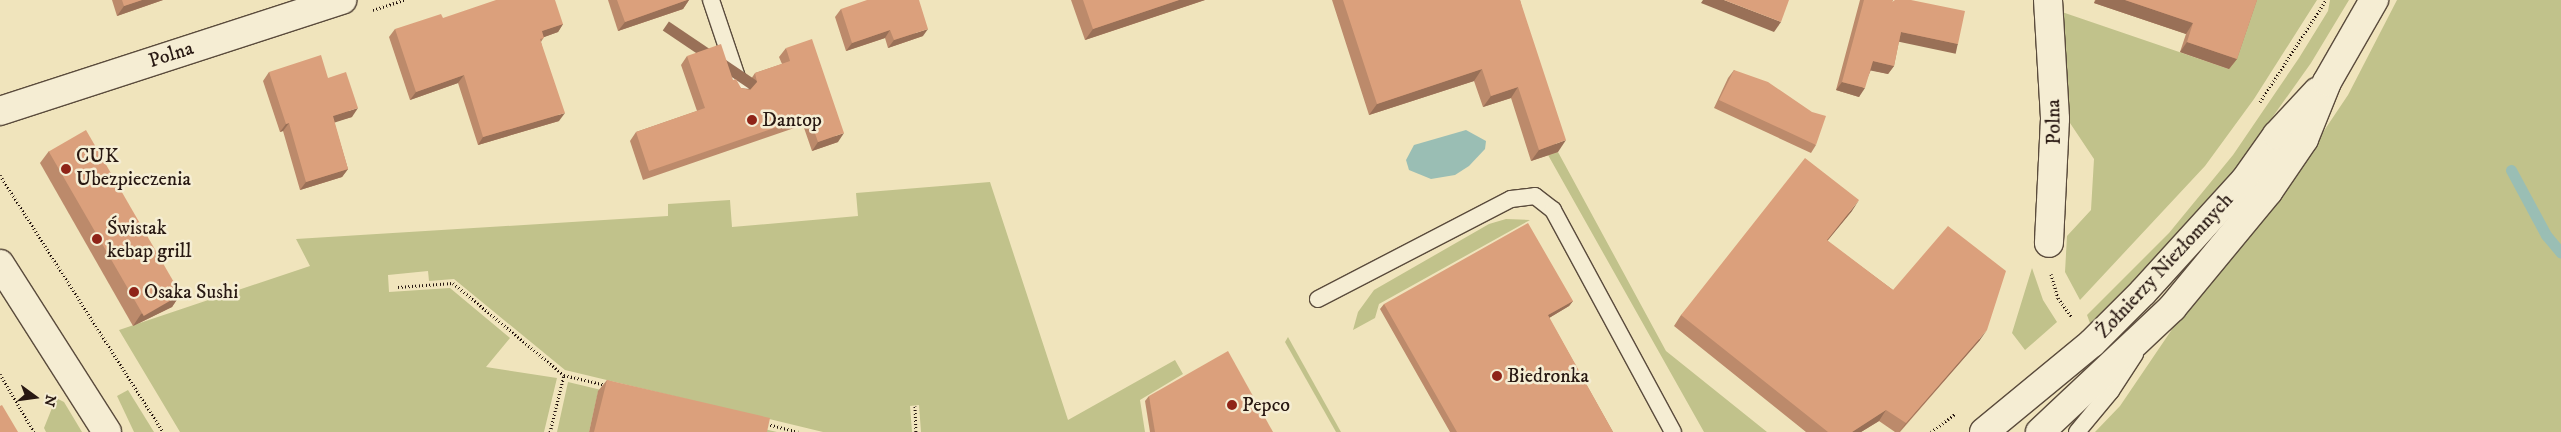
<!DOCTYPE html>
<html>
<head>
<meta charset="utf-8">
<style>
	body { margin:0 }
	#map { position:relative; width:2561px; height:432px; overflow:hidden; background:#f0e4bc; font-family:"IM FELL DW Pica",serif }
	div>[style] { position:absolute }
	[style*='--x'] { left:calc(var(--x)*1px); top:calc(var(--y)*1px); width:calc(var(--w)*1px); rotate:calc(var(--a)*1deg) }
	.green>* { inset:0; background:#c1c28b }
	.water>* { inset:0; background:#9abeb4 }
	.stream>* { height:11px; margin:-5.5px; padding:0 5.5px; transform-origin:5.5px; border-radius:5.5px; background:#9abeb4 }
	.path>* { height:3px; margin-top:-1.5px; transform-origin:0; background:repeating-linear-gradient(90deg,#281812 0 1px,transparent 0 3.5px) }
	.roads { filter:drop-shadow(1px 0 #5a4b3c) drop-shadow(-1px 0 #5a4b3c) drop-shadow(0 1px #5a4b3c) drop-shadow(0 -1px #5a4b3c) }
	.lane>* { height:16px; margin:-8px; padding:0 8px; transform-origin:8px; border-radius:8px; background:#f5edd3 }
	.street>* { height:28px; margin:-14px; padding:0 14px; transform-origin:14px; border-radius:14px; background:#f5edd3 }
	.secondary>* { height:28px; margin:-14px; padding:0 14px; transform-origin:14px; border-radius:14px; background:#f5edd3 }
	.wall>* { inset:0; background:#bc8a6b }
	.shaded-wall>* { inset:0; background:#997057; transform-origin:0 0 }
	.building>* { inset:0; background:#dba07c; transform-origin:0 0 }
	.dots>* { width:14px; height:14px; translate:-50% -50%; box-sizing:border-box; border:2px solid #f5edd3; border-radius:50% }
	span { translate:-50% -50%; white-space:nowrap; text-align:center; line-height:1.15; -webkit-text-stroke:5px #f5edd3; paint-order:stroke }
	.street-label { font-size:20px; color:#281812 }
	.poi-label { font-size:20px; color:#281812 }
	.left { translate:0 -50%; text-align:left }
	.north { position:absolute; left:10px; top:372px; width:50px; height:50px; -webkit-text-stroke:4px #f5edd3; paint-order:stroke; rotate:104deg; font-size:14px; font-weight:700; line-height:20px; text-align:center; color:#281812 }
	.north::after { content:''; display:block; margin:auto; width:18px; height:22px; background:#281812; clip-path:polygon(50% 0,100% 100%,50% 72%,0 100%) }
</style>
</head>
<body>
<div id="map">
	<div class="green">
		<div style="clip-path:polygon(2253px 0,2317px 0,2254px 99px,2205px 166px,2080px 300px,2065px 272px,2067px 236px,2091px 210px,2094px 159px,2066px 117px,2062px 12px,2229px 69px)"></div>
		<div style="clip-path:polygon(2330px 0,2349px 0,2311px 63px,2242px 160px,2176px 241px,2091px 326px,2087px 315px,2169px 233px,2233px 155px,2299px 58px,2328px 11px)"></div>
		<div style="clip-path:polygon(2397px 0,2561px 0,2561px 432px,2095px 432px,2120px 406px,2179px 319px,2264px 220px,2348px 95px)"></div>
		<div style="clip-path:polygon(1558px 152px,1666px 351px,1767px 432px,1704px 432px,1548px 155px)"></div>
		<div style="clip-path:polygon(990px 182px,1068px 420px,1175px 360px,1183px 374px,1140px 400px,1145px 432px,921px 432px,919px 405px,910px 406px,912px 432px,823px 432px,565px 370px,454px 279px,429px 281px,428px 271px,388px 275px,389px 292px,450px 288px,510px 338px,486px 367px,557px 378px,544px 432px,180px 432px,119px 330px,310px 266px,296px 239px,668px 216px,668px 204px,730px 200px,732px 227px,858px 216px,856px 193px)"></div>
		<div style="clip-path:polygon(1506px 219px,1530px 220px,1379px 304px,1375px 318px,1353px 330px,1358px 312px,1374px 290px,1489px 224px)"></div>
		<div style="clip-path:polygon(2032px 268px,2043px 300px,2057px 322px,2025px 350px,2012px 333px)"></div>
		<div style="clip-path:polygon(1288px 337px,1341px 432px,1336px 432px,1285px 342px)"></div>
		<div style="clip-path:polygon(568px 382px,777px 432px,762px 432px,598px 392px,589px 432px,557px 432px)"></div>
		<div style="clip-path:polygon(128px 390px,154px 432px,134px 432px,117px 396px)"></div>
		<div style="clip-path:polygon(56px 398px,64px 402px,82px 432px,46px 432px,44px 428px)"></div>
	</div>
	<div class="water">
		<div style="clip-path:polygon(1466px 130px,1486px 141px,1485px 149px,1469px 166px,1455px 175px,1431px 179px,1409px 170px,1406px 160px,1414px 145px)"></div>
	</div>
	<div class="stream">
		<div style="--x:2511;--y:170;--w:74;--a:61.7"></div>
		<div style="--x:2546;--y:235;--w:23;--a:50"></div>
	</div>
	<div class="path">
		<div style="--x:373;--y:10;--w:33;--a:-18"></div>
		<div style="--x:2260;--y:102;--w:121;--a:-57.1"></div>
		<div style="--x:0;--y:175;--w:304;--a:57.6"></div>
		<div style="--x:2051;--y:274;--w:25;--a:74"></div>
		<div style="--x:2058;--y:298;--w:24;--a:54"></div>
		<div style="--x:398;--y:287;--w:55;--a:-4.2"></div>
		<div style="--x:453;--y:283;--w:144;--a:39.7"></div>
		<div style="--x:0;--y:374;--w:67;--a:59.6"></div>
		<div style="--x:915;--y:406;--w:26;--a:88"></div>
		<div style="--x:767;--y:424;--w:32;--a:14"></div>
		<div style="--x:550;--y:432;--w:59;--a:-76.2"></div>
		<div style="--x:564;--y:375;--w:43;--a:13.4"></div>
		<div style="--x:1931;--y:432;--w:30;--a:-37"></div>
	</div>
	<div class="roads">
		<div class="lane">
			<div style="--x:711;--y:0;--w:94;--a:71.4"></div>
			<div style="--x:1318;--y:299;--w:217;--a:-27.4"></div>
			<div style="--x:1511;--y:199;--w:24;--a:-7"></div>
			<div style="--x:1535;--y:196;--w:23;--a:38"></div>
			<div style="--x:1553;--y:210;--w:252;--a:61.6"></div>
			<div style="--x:2077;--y:432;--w:53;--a:-50.3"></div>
			<div style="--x:2111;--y:391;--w:44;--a:-57"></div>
		</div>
		<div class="street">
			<div style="--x:2048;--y:0;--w:119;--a:86.6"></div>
			<div style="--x:2055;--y:119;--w:124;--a:92.8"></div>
			<div style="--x:0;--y:111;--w:360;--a:-18"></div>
		</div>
		<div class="secondary">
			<div style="--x:0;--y:264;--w:199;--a:57.5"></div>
			<div style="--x:1984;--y:432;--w:140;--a:-39.5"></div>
			<div style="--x:2092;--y:343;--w:72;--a:-45"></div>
			<div style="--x:2143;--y:292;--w:151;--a:-47.7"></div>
			<div style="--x:2245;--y:180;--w:55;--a:-54.6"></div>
			<div style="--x:2277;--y:135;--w:59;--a:-47.1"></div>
			<div style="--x:2040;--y:432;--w:181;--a:-43.2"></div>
			<div style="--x:2172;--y:308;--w:151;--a:-50.4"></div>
			<div style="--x:2268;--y:192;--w:64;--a:-55.8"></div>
			<div style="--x:2304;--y:139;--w:61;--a:-68"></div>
			<div style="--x:2327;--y:82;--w:95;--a:-60.2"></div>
		</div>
	</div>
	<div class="wall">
		<div style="clip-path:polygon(112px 0,163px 0,117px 16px)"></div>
		<div style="clip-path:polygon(608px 0,689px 0,683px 9px,618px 31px)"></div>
		<div style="clip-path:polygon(1071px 0,1205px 0,1085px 40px)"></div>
		<div style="clip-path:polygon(1332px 0,1520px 0,1558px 152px,1531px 161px,1511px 98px,1483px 107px,1474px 81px,1369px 115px)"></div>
		<div style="clip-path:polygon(1860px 0,1893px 0,1892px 2px,1958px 44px,1952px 52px,1899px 41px,1894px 66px,1888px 74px,1871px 70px,1859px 97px,1836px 90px)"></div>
		<div style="clip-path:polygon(2095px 0,2257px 0,2237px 59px,2229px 69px,2180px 52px,2186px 34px,2094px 3px)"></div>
		<div style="clip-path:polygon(841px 9px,923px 36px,888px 48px,885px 38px,846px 51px,835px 17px)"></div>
		<div style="clip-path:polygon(563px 24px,558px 32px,544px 37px,541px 42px,559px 121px,478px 145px,458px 83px,410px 100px,389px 37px,395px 29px)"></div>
		<div style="clip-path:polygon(786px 48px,838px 142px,812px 151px,803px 125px,643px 180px,630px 141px,636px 132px,697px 111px,681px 65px,687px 56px,733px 80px,741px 88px,750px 89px,749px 82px,755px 73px,782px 64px,779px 57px)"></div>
		<div style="clip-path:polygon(1734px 70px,1816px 145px,1811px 153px,1714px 108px,1728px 78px)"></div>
		<div style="clip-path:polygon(269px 72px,328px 78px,352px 117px,334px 122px,348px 169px,342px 177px,300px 190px,283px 131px,280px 132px,263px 81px)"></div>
		<div style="clip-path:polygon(49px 151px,180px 295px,172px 307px,133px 326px,40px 163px)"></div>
		<div style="clip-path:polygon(1852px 211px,1827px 241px,1893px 290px,1980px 340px,1900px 432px,1895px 432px,1879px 421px,1861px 432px,1806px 432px,1674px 326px,1681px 315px)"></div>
		<div style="clip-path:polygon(1573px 301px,1569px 306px,1549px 318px,1613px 432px,1450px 432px,1380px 309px,1384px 304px)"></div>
		<div style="clip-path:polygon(607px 380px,767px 432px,589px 432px,598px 391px)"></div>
		<div style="clip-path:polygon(1149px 396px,1273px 432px,1150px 432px,1145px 401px)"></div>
	</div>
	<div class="shaded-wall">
		<div style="clip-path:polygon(142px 0,163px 0,117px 16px,124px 6px)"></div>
		<div style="clip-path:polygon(687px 0,689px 0,683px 9px,618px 31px,625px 22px)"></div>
		<div style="clip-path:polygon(1179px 0,1205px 0,1085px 40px,1093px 29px)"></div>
		<div style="clip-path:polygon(1703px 0,1724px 0,1781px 22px,1774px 32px,1701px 3px)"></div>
		<div style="clip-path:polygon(2096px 0,2125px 0,2193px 23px,2186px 34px,2094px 3px)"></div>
		<div style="clip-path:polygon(563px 24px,558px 32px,536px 40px,542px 31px)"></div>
		<div style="clip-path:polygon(928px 29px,923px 36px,888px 48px,894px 40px)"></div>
		<div style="clip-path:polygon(890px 30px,885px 38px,846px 51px,852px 43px)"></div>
		<div style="left:1901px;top:32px;width:58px;height:10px;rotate:12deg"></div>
		<div style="clip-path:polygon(2187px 42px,2237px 59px,2229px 69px,2180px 52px)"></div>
		<div style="clip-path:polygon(1873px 61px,1894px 66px,1888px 74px,1868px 70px)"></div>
		<div style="clip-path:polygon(1482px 69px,1474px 81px,1369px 115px,1377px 104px)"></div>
		<div style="clip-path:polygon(464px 75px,458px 83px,410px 100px,416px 92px)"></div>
		<div style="clip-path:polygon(1842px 82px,1865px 88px,1859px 97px,1836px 90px)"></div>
		<div style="clip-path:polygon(1518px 87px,1511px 98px,1483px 107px,1491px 96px)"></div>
		<div style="clip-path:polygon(358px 108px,352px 117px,327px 125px,333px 116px)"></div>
		<div style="clip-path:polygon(565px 113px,559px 121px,478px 145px,483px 137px)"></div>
		<div style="left:809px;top:116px;width:11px;height:169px;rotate:124deg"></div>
		<div style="clip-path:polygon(289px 123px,283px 131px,280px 132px,286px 124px)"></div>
		<div style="clip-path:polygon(844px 133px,838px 142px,812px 151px,818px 142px)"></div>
		<div style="clip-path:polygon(1566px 140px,1558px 152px,1531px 161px,1539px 150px)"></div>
		<div style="clip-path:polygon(348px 169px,342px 177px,300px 190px,306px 182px)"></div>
		<div style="clip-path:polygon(1859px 200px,1852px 211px,1819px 251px,1827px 240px)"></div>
		<div style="clip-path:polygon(180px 295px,172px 307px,133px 326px,141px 314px)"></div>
		<div style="clip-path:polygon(1573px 301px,1569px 306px,1544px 321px,1548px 315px)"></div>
		<div style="clip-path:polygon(1987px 330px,1980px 340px,1899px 432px,1906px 423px)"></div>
		<div style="clip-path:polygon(1886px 410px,1879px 421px,1861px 432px,1852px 432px)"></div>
	</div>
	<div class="building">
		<div style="clip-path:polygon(122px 0,142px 0,124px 6px)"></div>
		<div style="clip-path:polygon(496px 0,555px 0,563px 24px,542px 31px,544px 38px,540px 39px,565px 113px,483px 137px,464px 75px,416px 92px,395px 29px,441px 14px,443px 18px)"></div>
		<div style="clip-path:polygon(617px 0,687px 0,625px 22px)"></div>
		<div style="clip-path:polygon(867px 0,919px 0,928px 29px,894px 40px,890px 30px,852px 43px,841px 9px)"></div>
		<div style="clip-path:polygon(1083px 0,1179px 0,1093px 29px)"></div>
		<div style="clip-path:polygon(1343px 0,1520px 0,1566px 140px,1539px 150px,1518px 87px,1491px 96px,1482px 69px,1377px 104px)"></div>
		<div style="clip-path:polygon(1724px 0,1789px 0,1781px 22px)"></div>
		<div style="clip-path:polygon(1864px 0,1893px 0,1892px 2px,1895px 0,1911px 0,1965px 11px,1958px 44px,1901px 32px,1894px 66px,1873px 61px,1865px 88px,1842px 82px)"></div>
		<div style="clip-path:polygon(2125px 0,2257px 0,2237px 59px,2187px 42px,2193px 23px)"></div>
		<div style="clip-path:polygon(812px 39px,844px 133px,818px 142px,809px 116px,649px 171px,636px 132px,705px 108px,687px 56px,721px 44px,733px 80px,736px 79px,741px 88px,750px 90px,757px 82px,755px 73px,790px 61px,786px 48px)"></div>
		<div style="clip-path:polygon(321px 55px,328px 78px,346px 72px,358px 108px,333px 116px,348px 169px,306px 182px,289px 123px,286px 124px,269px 72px)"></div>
		<div style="clip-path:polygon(1734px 70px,1768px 82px,1812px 112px,1826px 116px,1816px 145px,1719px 100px)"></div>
		<div style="left:86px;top:130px;width:190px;height:43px;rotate:60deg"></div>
		<div style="clip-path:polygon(1805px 158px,1859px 200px,1827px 240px,1893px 290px,1948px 226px,2006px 271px,1987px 330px,1906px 423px,1886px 410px,1852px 432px,1828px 432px,1681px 315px)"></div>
		<div style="clip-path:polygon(1528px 223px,1573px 301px,1548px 315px,1613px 432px,1457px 432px,1384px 304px)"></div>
		<div style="clip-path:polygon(1228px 351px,1273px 432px,1155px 432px,1149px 396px)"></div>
		<div style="clip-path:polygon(607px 380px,770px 418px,767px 432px,594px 432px)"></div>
		<div style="clip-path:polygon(2px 405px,18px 432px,0 432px,0 406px)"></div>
	</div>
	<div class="dots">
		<div style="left:752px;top:120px;background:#8f2418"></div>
		<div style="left:66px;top:169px;background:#8f2418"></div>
		<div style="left:97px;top:239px;background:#8f2418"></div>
		<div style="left:134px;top:292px;background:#8f2418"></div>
		<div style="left:1497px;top:376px;background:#8f2418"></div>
		<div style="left:1232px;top:405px;background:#8f2418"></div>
	</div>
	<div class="street-label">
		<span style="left:171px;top:55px;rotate:-18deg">Polna</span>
		<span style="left:2054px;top:122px;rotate:-91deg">Polna</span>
		<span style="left:2165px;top:266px;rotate:-47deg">Żołnierzy Niezłomnych</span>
	</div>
	<div class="poi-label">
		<span class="left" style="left:762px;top:120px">Dantop</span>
		<span class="left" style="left:76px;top:168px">CUK<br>Ubezpieczenia</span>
		<span class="left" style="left:107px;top:240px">Świstak<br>kebap grill</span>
		<span class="left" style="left:144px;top:292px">Osaka Sushi</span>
		<span class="left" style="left:1507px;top:376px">Biedronka</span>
		<span class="left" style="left:1242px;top:405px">Pepco</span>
	</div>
	<div class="north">N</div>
</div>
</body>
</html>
